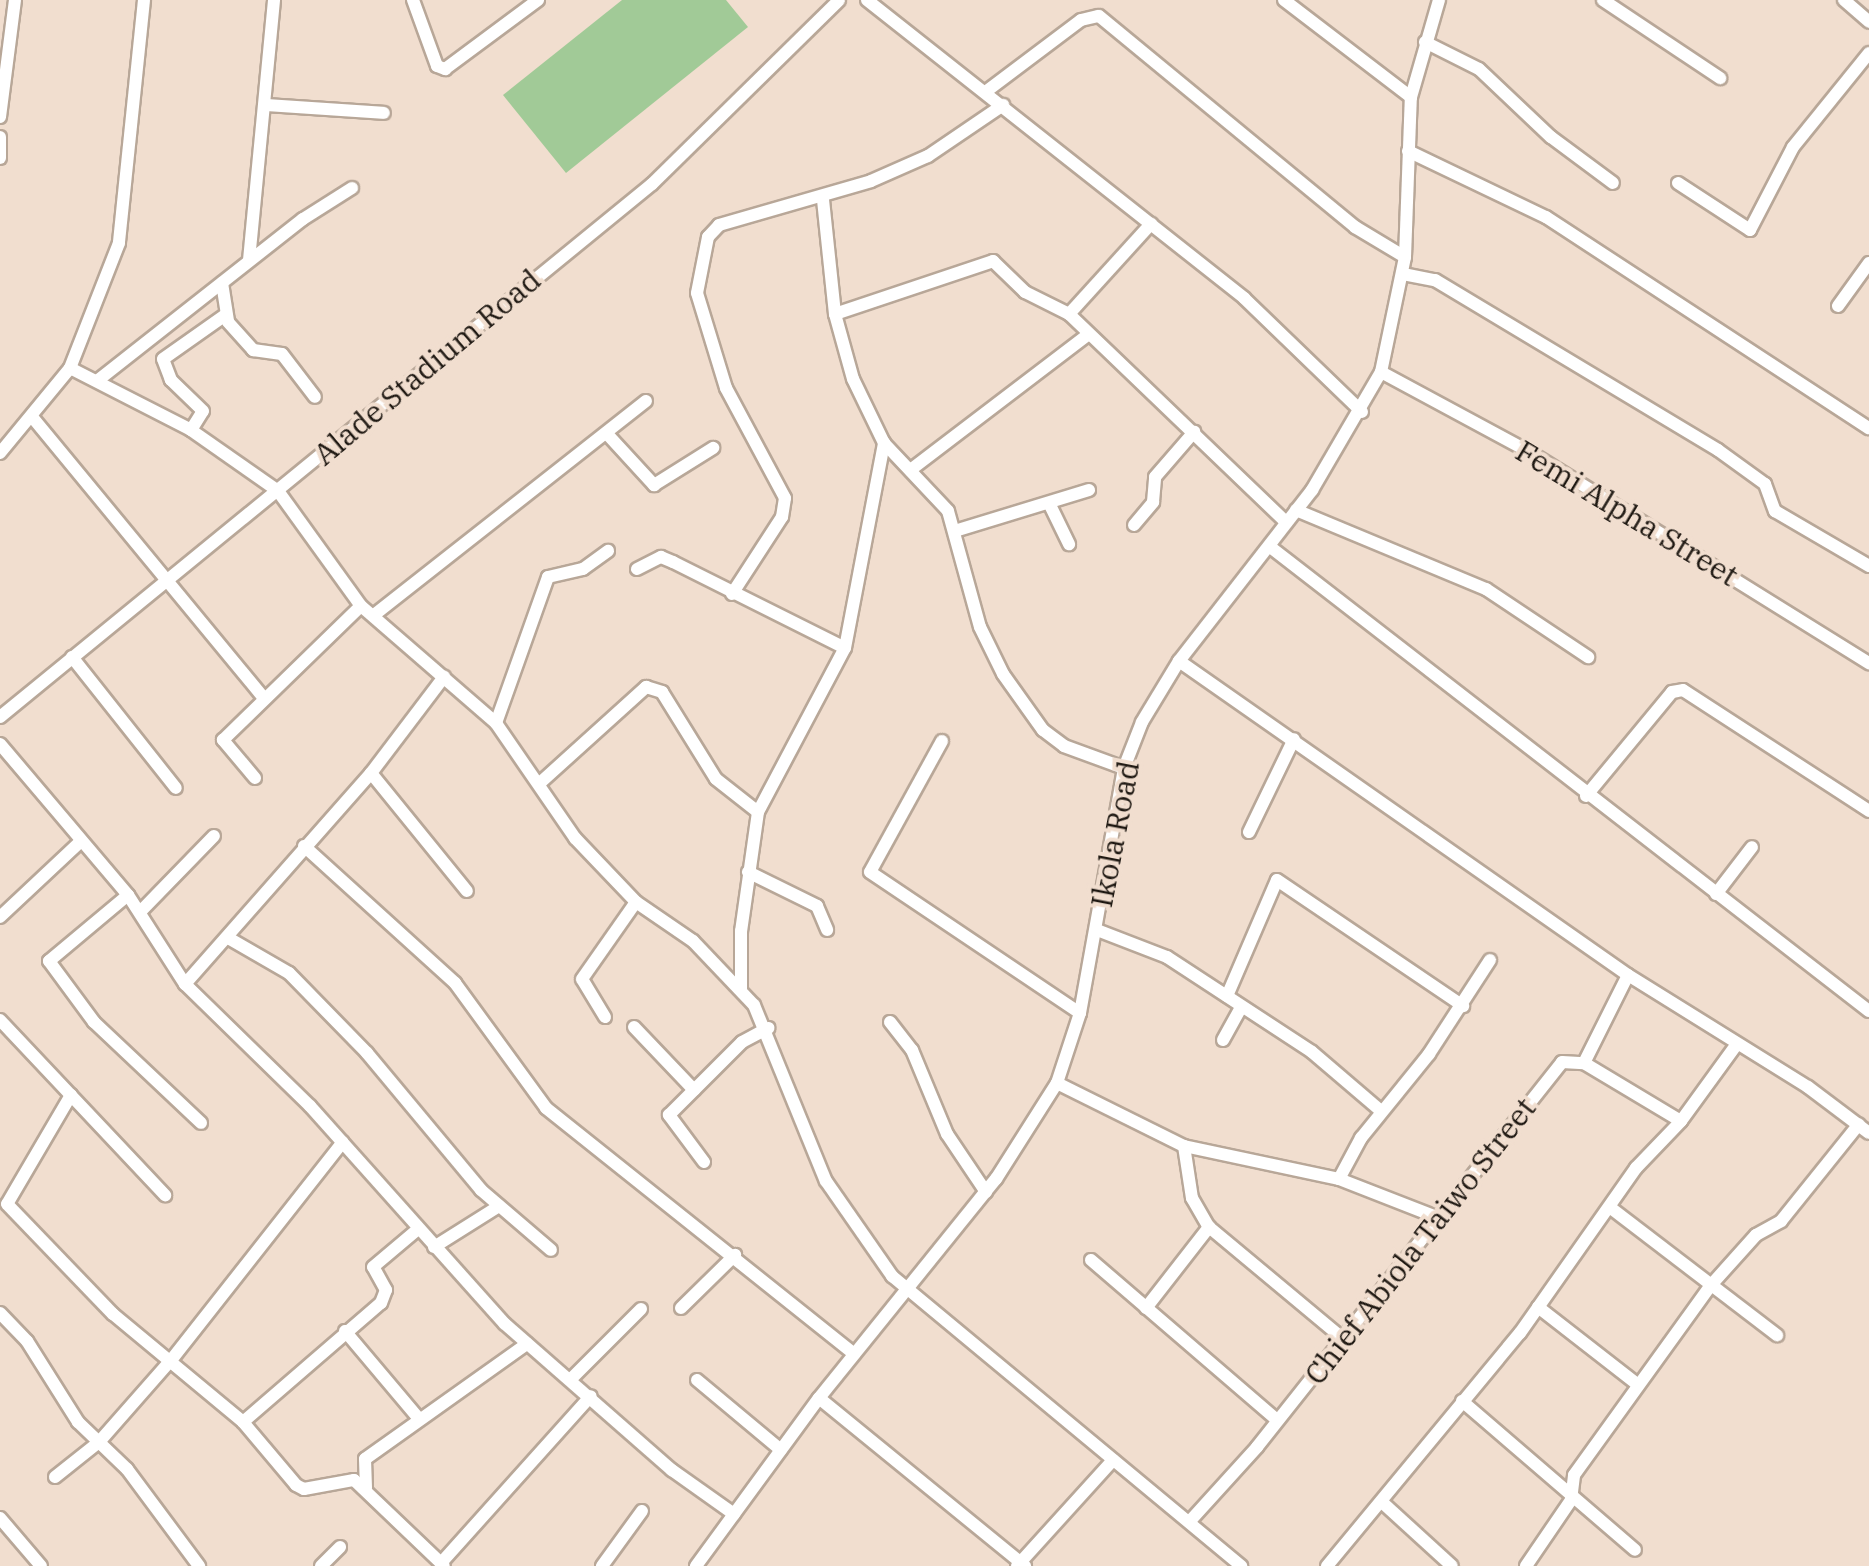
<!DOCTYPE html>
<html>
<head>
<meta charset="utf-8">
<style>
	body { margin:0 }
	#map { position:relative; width:1869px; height:1566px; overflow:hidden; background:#f1decf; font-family:"IBM Plex Serif",serif }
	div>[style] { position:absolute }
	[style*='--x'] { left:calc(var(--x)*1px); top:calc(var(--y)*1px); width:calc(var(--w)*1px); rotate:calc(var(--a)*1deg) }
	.green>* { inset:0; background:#a1ca97 }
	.roads { filter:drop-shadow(2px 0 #b8a798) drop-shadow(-2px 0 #b8a798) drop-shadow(0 2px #b8a798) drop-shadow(0 -2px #b8a798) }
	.minor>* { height:12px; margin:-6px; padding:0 6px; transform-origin:6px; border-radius:6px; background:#fff }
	span { translate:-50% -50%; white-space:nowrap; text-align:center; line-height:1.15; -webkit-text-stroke:8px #f1decf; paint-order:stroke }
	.street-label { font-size:30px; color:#1e1812 }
</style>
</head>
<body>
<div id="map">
	<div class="green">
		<div style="clip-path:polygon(622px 0,726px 0,748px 27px,566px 173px,503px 95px)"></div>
	</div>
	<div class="roads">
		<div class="minor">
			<div style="--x:144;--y:0;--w:244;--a:95.9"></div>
			<div style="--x:119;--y:243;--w:134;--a:111.4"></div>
			<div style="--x:70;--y:368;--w:136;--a:27.1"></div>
			<div style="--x:191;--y:430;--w:106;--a:35"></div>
			<div style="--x:278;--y:491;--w:142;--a:54.2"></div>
			<div style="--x:361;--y:606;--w:179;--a:40.9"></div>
			<div style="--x:496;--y:723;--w:140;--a:55.5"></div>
			<div style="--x:575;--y:838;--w:88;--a:46.4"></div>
			<div style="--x:636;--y:902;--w:69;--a:34.4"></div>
			<div style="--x:693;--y:941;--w:88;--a:46.4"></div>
			<div style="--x:754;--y:1005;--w:190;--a:67.8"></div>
			<div style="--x:826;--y:1181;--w:116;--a:55.2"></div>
			<div style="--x:892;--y:1276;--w:454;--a:39.7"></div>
			<div style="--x:413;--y:0;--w:70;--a:70"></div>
			<div style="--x:437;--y:66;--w:9;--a:21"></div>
			<div style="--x:445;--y:69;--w:116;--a:-36.6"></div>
			<div style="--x:867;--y:0;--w:481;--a:38.3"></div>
			<div style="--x:1244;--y:298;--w:164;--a:44"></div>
			<div style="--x:1284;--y:0;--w:160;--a:37.4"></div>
			<div style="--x:1603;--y:0;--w:141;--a:33.7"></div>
			<div style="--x:1844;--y:0;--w:33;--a:41"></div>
			<div style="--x:1425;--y:42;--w:60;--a:26.6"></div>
			<div style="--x:1479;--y:69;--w:99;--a:43.4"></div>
			<div style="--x:1551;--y:137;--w:77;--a:36.6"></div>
			<div style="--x:988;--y:90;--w:116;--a:-37"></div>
			<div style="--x:1081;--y:20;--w:18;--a:-13"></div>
			<div style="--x:1099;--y:16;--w:332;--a:39.5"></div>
			<div style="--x:1355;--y:227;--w:58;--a:31"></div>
			<div style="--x:265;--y:105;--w:119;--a:3.8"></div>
			<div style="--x:0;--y:117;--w:118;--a:-82.7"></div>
			<div style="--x:0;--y:137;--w:21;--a:90"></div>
			<div style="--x:1408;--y:151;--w:153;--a:25.6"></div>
			<div style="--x:1546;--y:217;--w:386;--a:33.2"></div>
			<div style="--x:1678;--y:183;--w:86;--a:33.1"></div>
			<div style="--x:1750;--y:230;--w:93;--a:-62.6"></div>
			<div style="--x:1793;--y:147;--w:121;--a:-51"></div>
			<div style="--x:249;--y:260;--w:261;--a:-84.5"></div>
			<div style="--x:1403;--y:274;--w:33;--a:11"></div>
			<div style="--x:1435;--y:280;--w:330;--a:31"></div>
			<div style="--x:1718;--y:450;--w:58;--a:35.9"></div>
			<div style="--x:1765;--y:484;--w:29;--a:70"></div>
			<div style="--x:1775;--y:511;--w:109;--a:30.3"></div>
			<div style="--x:222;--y:283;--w:39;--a:81"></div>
			<div style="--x:228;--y:322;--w:38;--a:48"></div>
			<div style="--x:253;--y:350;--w:29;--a:8"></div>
			<div style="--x:282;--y:354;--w:54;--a:52.5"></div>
			<div style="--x:1838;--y:306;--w:53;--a:-54.2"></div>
			<div style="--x:835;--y:314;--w:167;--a:-18.5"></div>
			<div style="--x:993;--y:261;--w:45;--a:44.1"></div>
			<div style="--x:1025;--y:292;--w:49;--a:26.6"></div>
			<div style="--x:1069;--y:314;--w:301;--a:43.8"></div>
			<div style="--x:1069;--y:314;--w:122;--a:-47.7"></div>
			<div style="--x:1381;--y:372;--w:167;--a:28.3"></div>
			<div style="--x:1528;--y:451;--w:402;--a:31.9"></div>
			<div style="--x:97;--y:381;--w:262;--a:-38.2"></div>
			<div style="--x:303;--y:219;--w:58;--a:-32.3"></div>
			<div style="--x:33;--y:418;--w:363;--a:50.5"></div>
			<div style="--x:191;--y:430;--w:22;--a:-58"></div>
			<div style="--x:203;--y:411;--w:45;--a:-135.9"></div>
			<div style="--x:171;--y:380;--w:22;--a:-111"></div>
			<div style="--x:163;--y:359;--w:75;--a:-35.2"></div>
			<div style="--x:609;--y:436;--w:67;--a:47.4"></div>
			<div style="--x:654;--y:485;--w:70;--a:-32.1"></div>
			<div style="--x:884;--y:443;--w:93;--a:46.7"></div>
			<div style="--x:948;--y:511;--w:120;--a:74.6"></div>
			<div style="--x:980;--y:627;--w:52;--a:63.9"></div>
			<div style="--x:1003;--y:674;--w:69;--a:54.5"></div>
			<div style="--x:1043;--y:730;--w:26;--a:37"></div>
			<div style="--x:1064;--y:746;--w:64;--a:20.1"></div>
			<div style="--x:0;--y:453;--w:110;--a:-50.5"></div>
			<div style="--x:913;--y:468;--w:221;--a:-37.3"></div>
			<div style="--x:1049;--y:503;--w:46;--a:64"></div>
			<div style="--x:1296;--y:510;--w:206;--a:22.6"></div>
			<div style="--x:1486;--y:589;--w:123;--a:33.7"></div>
			<div style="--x:1134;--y:525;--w:30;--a:-50"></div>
			<div style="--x:1153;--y:502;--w:25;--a:-85"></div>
			<div style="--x:1155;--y:477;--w:60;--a:-49.1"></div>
			<div style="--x:958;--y:530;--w:137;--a:-17"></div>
			<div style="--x:1269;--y:546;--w:759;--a:37.78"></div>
			<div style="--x:637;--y:569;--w:27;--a:-27"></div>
			<div style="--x:661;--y:557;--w:13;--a:23"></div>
			<div style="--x:673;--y:562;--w:192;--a:26.6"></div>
			<div style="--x:732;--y:594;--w:92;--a:-57"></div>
			<div style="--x:782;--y:517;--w:19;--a:-81"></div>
			<div style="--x:785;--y:498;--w:125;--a:-118.2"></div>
			<div style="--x:726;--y:388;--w:99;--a:-107"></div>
			<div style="--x:697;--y:293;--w:57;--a:-78.9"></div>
			<div style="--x:708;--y:237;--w:16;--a:-47"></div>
			<div style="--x:719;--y:225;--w:158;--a:-16.1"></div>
			<div style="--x:871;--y:181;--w:62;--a:-23.7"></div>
			<div style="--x:928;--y:156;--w:91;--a:-34.2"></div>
			<div style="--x:374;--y:615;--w:346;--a:-38.2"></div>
			<div style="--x:72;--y:657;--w:167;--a:51.6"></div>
			<div style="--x:1179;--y:661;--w:548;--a:34.97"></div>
			<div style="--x:1628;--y:975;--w:212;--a:31.9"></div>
			<div style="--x:1808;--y:1087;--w:76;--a:37"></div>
			<div style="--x:0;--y:717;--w:842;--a:-39.27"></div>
			<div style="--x:652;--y:184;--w:262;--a:-44.5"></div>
			<div style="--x:496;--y:723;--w:155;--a:-70.4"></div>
			<div style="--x:548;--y:577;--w:36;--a:-13"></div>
			<div style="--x:583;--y:569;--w:31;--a:-36"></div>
			<div style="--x:942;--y:741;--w:149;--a:118.8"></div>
			<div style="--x:870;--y:872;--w:253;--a:33.9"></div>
			<div style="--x:0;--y:744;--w:198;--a:49.7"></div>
			<div style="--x:128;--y:895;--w:106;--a:57.4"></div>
			<div style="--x:185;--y:984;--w:175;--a:44.3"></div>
			<div style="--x:310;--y:1106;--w:292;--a:48.2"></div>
			<div style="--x:505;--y:1324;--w:222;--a:41.2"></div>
			<div style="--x:672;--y:1470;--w:76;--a:35.4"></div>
			<div style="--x:371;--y:773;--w:152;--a:50.9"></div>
			<div style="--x:255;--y:778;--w:50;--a:-130.1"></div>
			<div style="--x:223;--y:740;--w:192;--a:-44.2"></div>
			<div style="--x:541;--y:782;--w:142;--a:-42.1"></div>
			<div style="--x:646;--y:687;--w:17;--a:17"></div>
			<div style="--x:662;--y:692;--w:102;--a:58.2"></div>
			<div style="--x:716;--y:779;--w:53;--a:38.2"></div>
			<div style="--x:758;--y:812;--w:120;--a:98.1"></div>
			<div style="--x:741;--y:931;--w:59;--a:90"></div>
			<div style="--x:1586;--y:796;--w:135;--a:-50.4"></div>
			<div style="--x:1672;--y:692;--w:11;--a:-10"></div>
			<div style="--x:1683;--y:690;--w:222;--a:33"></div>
			<div style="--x:758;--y:812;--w:186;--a:-62.1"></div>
			<div style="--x:845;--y:648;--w:209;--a:-79.2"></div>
			<div style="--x:884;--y:443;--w:71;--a:-115.8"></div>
			<div style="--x:853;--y:379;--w:67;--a:-105.5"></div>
			<div style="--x:835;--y:314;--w:116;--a:-96"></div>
			<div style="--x:1249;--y:832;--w:103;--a:-64.2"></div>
			<div style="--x:304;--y:846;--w:204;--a:42.2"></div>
			<div style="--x:455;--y:983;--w:155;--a:53.9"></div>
			<div style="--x:546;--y:1108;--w:394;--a:38.6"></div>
			<div style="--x:748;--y:872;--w:77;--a:26.2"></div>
			<div style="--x:817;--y:906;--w:26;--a:67"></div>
			<div style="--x:1716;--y:894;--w:59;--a:-52.5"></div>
			<div style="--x:128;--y:895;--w:103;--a:140.1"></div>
			<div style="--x:49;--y:961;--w:76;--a:53.6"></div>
			<div style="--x:94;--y:1022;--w:147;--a:43.3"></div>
			<div style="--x:140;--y:912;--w:106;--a:-45.8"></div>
			<div style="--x:0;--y:917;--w:111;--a:-43.2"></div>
			<div style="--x:1097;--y:930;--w:75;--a:21.1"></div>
			<div style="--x:1167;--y:957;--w:173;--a:33.2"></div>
			<div style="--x:1312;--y:1052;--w:89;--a:40.5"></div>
			<div style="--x:230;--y:939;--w:68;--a:30"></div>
			<div style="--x:289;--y:973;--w:112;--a:45.7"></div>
			<div style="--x:367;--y:1053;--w:178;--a:50.2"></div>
			<div style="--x:481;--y:1190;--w:92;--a:40.6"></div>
			<div style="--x:185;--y:984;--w:281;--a:-48.6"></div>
			<div style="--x:371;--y:773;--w:121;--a:-52.8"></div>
			<div style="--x:1227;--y:996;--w:126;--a:-66.7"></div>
			<div style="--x:1277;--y:880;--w:225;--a:34.1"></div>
			<div style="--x:605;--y:1017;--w:44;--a:-121.2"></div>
			<div style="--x:582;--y:979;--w:94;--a:-55"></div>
			<div style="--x:0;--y:1020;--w:241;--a:46.7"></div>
			<div style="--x:890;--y:1022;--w:36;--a:52"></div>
			<div style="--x:912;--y:1050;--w:91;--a:67.4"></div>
			<div style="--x:947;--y:1134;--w:70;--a:56.1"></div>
			<div style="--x:634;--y:1027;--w:87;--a:46.4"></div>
			<div style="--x:1223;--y:1040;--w:38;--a:-61"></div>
			<div style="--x:1584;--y:1063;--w:98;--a:-63.4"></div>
			<div style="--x:1057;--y:1083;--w:142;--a:26.4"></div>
			<div style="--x:1184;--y:1146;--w:158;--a:12"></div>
			<div style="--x:1339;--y:1179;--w:107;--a:21.3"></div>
			<div style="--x:71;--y:1095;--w:126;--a:120.4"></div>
			<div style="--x:7;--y:1204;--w:153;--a:46.1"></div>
			<div style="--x:113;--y:1314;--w:169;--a:39.7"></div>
			<div style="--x:243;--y:1422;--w:82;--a:49.9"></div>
			<div style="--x:296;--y:1485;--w:9;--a:27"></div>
			<div style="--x:304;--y:1489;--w:51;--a:-10.2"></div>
			<div style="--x:354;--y:1480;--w:124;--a:43.7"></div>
			<div style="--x:1184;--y:1146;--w:53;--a:81.3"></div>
			<div style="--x:1192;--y:1198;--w:34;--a:60"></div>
			<div style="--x:1209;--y:1227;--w:173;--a:39.8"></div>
			<div style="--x:704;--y:1162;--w:59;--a:-126.7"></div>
			<div style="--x:669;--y:1115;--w:103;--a:-45"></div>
			<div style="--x:742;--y:1042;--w:30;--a:-28"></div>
			<div style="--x:1339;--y:1179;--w:47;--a:-61.8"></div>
			<div style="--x:1361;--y:1138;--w:108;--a:-51"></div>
			<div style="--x:1429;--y:1054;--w:112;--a:-57"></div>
			<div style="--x:1612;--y:1209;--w:208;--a:37.4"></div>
			<div style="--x:434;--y:1247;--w:77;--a:-32.2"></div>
			<div style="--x:1091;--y:1260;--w:245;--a:40.7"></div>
			<div style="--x:1538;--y:1307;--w:125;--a:37.9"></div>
			<div style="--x:681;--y:1308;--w:76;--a:-44.5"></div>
			<div style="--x:1146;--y:1308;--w:103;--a:-52.1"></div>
			<div style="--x:0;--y:1313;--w:39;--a:46"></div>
			<div style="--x:27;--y:1341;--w:96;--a:57.8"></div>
			<div style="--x:78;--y:1422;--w:68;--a:43.8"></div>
			<div style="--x:127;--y:1469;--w:121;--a:53.4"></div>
			<div style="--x:345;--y:1331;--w:115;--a:49.9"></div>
			<div style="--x:571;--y:1379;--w:99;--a:-45"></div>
			<div style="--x:697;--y:1380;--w:109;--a:39.8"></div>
			<div style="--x:819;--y:1398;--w:266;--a:39.2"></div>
			<div style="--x:1462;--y:1401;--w:228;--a:40.7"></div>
			<div style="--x:243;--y:1422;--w:182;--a:-40.8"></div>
			<div style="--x:381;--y:1303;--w:14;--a:-69"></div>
			<div style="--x:386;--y:1290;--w:26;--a:-119"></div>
			<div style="--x:373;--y:1267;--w:57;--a:-40.1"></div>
			<div style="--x:55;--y:1477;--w:56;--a:-38.5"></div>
			<div style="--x:99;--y:1442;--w:111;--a:-48.7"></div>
			<div style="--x:172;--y:1359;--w:276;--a:-51.8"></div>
			<div style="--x:366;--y:1488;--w:29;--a:-92"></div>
			<div style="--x:365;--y:1459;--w:199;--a:-35.4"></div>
			<div style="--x:1383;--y:1503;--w:93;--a:42.4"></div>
			<div style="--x:0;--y:1518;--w:63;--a:49.5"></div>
			<div style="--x:1190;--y:1521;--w:100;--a:-47.8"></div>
			<div style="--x:1257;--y:1447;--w:491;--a:-51.6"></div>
			<div style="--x:1562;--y:1062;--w:22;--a:3"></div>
			<div style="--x:1584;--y:1063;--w:113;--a:30.9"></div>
			<div style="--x:441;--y:1563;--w:224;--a:-48.1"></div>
			<div style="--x:321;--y:1566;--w:27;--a:-45"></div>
			<div style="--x:602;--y:1566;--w:68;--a:-54"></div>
			<div style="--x:696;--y:1566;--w:208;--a:-53.8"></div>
			<div style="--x:819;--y:1398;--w:282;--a:-51.1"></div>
			<div style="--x:996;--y:1179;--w:114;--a:-57.6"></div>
			<div style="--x:1057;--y:1083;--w:74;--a:-71.8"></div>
			<div style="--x:1080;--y:1013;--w:249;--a:-79.8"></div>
			<div style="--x:1124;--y:768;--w:49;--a:-68.6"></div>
			<div style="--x:1142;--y:722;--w:71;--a:-58.8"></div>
			<div style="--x:1179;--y:661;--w:217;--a:-52.1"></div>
			<div style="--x:1312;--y:490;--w:137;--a:-59.7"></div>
			<div style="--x:1381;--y:372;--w:117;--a:-78.2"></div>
			<div style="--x:1405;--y:257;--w:160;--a:-87.9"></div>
			<div style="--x:1411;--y:97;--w:101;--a:-73.9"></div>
			<div style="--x:1017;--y:1566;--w:143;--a:-47.8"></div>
			<div style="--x:1327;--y:1566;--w:303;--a:-50.4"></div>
			<div style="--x:1520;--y:1333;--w:202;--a:-54.9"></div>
			<div style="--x:1636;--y:1168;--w:65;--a:-46.2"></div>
			<div style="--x:1681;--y:1121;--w:95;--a:-54"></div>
			<div style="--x:1526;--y:1566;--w:80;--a:-55.7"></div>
			<div style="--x:1571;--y:1500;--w:25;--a:-83"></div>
			<div style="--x:1574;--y:1475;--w:236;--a:-54.2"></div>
			<div style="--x:1712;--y:1284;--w:66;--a:-48.1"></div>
			<div style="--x:1756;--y:1235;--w:29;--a:-29"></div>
			<div style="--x:1781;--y:1221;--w:124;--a:-51.2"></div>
		</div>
	</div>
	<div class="street-label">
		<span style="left:427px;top:367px;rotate:-40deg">Alade Stadium Road</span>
		<span style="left:1627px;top:513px;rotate:31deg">Femi Alpha Street</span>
		<span style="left:1115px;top:834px;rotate:-79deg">Ikola Road</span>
		<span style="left:1420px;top:1241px;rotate:-52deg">Chief Abiola Taiwo Street</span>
	</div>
</div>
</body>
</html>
